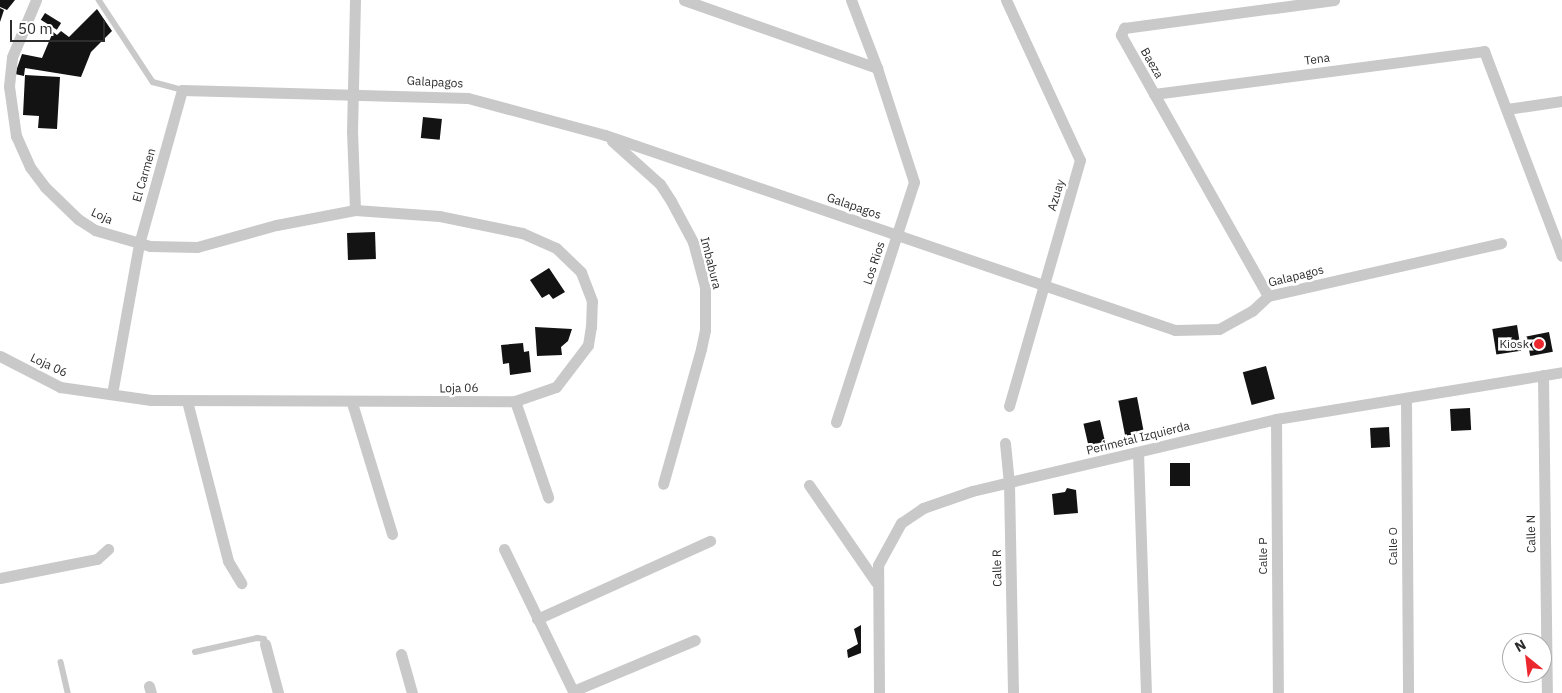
<!DOCTYPE html>
<html>
<head>
<meta charset="utf-8">
<style>
	body { margin:0 }
	#map { position:relative; width:1562px; height:693px; overflow:hidden; background:#fff; font-family:"IBM Plex Sans",sans-serif }
	div>[style] { position:absolute }
	[style*='--x'] { left:calc(var(--x)*1px); top:calc(var(--y)*1px); width:calc(var(--w)*1px); rotate:calc(var(--a)*1deg) }
	.building>* { inset:0; background:#131313; transform-origin:0 0 }
	.lane>* { height:5.5px; margin:-2.75px; padding:0 2.75px; transform-origin:2.75px; border-radius:2.75px; background:#c9c9c9 }
	.street>* { height:11px; margin:-5.5px; padding:0 5.5px; transform-origin:5.5px; border-radius:5.5px; background:#c9c9c9 }
	.dots>* { width:14px; height:14px; translate:-50% -50%; box-sizing:border-box; border:2px solid #fff; border-radius:50% }
	span { translate:-50% -50%; white-space:nowrap; text-align:center; line-height:1.15; -webkit-text-stroke:5px #fff; paint-order:stroke }
	.street-label { font-size:12px; color:#2c2c2c }
	.poi-label { font-size:12px; color:#2c2c2c }
	.right { translate:-100% -50%; text-align:right }
	.north { position:absolute; left:1502px; top:633px; width:50px; height:50px; box-sizing:border-box; background:#fff; border:1px solid #ababab; border-radius:50%; rotate:331deg; font-size:14px; font-weight:700; line-height:20px; text-align:center; color:#2c2c2c }
	.north::after { content:''; display:block; margin:auto; width:18px; height:22px; background:#ea282e; clip-path:polygon(50% 0,100% 100%,50% 72%,0 100%) }
	.scale { position:absolute; left:10px; top:20px; width:95px; height:22px; box-sizing:border-box; border:2px solid #2c2c2c; border-top:0; padding-left:6px; font-size:15px; line-height:18px; white-space:nowrap; color:#2c2c2c; -webkit-text-stroke:4px #fff; paint-order:stroke }
</style>
</head>
<body>
<div id="map">
	<div class="building">
		<div style="clip-path:polygon(0 0,15px 0,7px 10px,0 7px)"></div>
		<div style="clip-path:polygon(0 8px,4px 10px,0 22px)"></div>
		<div style="clip-path:polygon(97px 9px,112px 31px,91px 52px,81px 77px,25px 68px,24px 76px,15px 74px,22px 54px,42px 58px,53px 32px,57px 35px,61px 31px,69px 37px)"></div>
		<div style="left:45px;top:13px;width:19px;height:8px;rotate:32deg"></div>
		<div style="clip-path:polygon(25px 75px,60px 77px,57px 129px,38px 128px,39px 116px,23px 115px)"></div>
		<div style="left:423px;top:117px;width:19px;height:21px;rotate:6deg"></div>
		<div style="left:375px;top:232px;width:27px;height:28px;rotate:88deg"></div>
		<div style="clip-path:polygon(549px 268px,565px 292px,553px 299px,549px 294px,542px 298px,530px 280px)"></div>
		<div style="left:1517px;top:325px;width:26px;height:25px;rotate:81deg"></div>
		<div style="clip-path:polygon(535px 327px,572px 329px,568px 341px,561px 347px,562px 355px,537px 356px)"></div>
		<div style="left:1549px;top:332px;width:20px;height:23px;rotate:79deg"></div>
		<div style="clip-path:polygon(523px 343px,524px 352px,529px 351px,531px 372px,510px 375px,509px 363px,503px 364px,501px 345px)"></div>
		<div style="left:1266px;top:366px;width:34px;height:24px;rotate:75deg"></div>
		<div style="left:1137px;top:397px;width:36px;height:19px;rotate:79deg"></div>
		<div style="left:1470px;top:408px;width:22px;height:20px;rotate:87deg"></div>
		<div style="left:1100px;top:420px;width:26px;height:17px;rotate:77deg"></div>
		<div style="left:1389px;top:427px;width:20px;height:19px;rotate:87deg"></div>
		<div style="left:1170px;top:463px;width:20px;height:23px"></div>
		<div style="clip-path:polygon(1067px 488px,1076px 490px,1078px 513px,1054px 515px,1052px 494px,1065px 492px)"></div>
		<div style="clip-path:polygon(861px 625px,861px 653px,848px 658px,847px 650px,858px 644px,854px 629px)"></div>
	</div>
	<div class="lane">
		<div style="--x:99;--y:0;--w:98;--a:56.6"></div>
		<div style="--x:153;--y:82;--w:30;--a:15"></div>
		<div style="--x:195;--y:652;--w:64;--a:-12.7"></div>
		<div style="--x:257;--y:638;--w:7;--a:8"></div>
		<div style="--x:264;--y:639;--w:5;--a:79"></div>
		<div style="--x:61;--y:662;--w:32;--a:77"></div>
	</div>
	<div class="street">
		<div style="--x:355;--y:0;--w:131;--a:91.3"></div>
		<div style="--x:352;--y:131;--w:79;--a:87.8"></div>
		<div style="--x:684;--y:0;--w:205;--a:19.4"></div>
		<div style="--x:1006;--y:0;--w:176;--a:65.2"></div>
		<div style="--x:1080;--y:160;--w:256;--a:106.1"></div>
		<div style="--x:1154;--y:94;--w:333;--a:-7.4"></div>
		<div style="--x:1484;--y:51;--w:219;--a:69.2"></div>
		<div style="--x:1507;--y:109;--w:56;--a:-8.3"></div>
		<div style="--x:612;--y:141;--w:64;--a:41.9"></div>
		<div style="--x:660;--y:184;--w:20;--a:57"></div>
		<div style="--x:671;--y:201;--w:47;--a:61.8"></div>
		<div style="--x:693;--y:242;--w:47;--a:75.1"></div>
		<div style="--x:705;--y:287;--w:43;--a:90"></div>
		<div style="--x:705;--y:330;--w:19;--a:102"></div>
		<div style="--x:701;--y:349;--w:140;--a:105.7"></div>
		<div style="--x:1268;--y:296;--w:300;--a:-119.4"></div>
		<div style="--x:1121;--y:35;--w:8;--a:-67"></div>
		<div style="--x:1124;--y:28;--w:212;--a:-7.6"></div>
		<div style="--x:0;--y:356;--w:68;--a:27.3"></div>
		<div style="--x:60;--y:387;--w:92;--a:8.1"></div>
		<div style="--x:151;--y:400;--w:364;--a:0.2"></div>
		<div style="--x:515;--y:401;--w:43;--a:-18.9"></div>
		<div style="--x:556;--y:387;--w:53;--a:-52.7"></div>
		<div style="--x:588;--y:345;--w:18;--a:-81"></div>
		<div style="--x:591;--y:327;--w:26;--a:-88"></div>
		<div style="--x:592;--y:301;--w:31;--a:-111"></div>
		<div style="--x:581;--y:272;--w:35;--a:-136"></div>
		<div style="--x:556;--y:248;--w:37;--a:-156"></div>
		<div style="--x:522;--y:233;--w:85;--a:-168.4"></div>
		<div style="--x:439;--y:216;--w:84;--a:-175.9"></div>
		<div style="--x:355;--y:210;--w:80;--a:169.2"></div>
		<div style="--x:276;--y:225;--w:82;--a:164.4"></div>
		<div style="--x:197;--y:247;--w:47;--a:-178.8"></div>
		<div style="--x:150;--y:246;--w:57;--a:-163.8"></div>
		<div style="--x:95;--y:230;--w:20;--a:-147"></div>
		<div style="--x:78;--y:219;--w:46;--a:-135.9"></div>
		<div style="--x:45;--y:187;--w:25;--a:-127"></div>
		<div style="--x:30;--y:167;--w:34;--a:-114"></div>
		<div style="--x:16;--y:136;--w:50;--a:-98"></div>
		<div style="--x:9;--y:86;--w:29;--a:-84"></div>
		<div style="--x:12;--y:57;--w:62;--a:-67.2"></div>
		<div style="--x:1543;--y:375;--w:318;--a:89.3"></div>
		<div style="--x:112;--y:394;--w:152;--a:-79.8"></div>
		<div style="--x:139;--y:244;--w:160;--a:-74.4"></div>
		<div style="--x:182;--y:90;--w:286;--a:1.6"></div>
		<div style="--x:468;--y:98;--w:142;--a:15.1"></div>
		<div style="--x:605;--y:135;--w:602;--a:18.89"></div>
		<div style="--x:1175;--y:330;--w:44;--a:-1.3"></div>
		<div style="--x:1219;--y:329;--w:38;--a:-29"></div>
		<div style="--x:1252;--y:311;--w:22;--a:-43"></div>
		<div style="--x:1268;--y:296;--w:239;--a:-12.8"></div>
		<div style="--x:1406;--y:399;--w:294;--a:89.6"></div>
		<div style="--x:187;--y:401;--w:165;--a:75.6"></div>
		<div style="--x:228;--y:561;--w:26;--a:59"></div>
		<div style="--x:515;--y:401;--w:102;--a:71"></div>
		<div style="--x:352;--y:403;--w:137;--a:73"></div>
		<div style="--x:1276;--y:419;--w:274;--a:89.6"></div>
		<div style="--x:836;--y:422;--w:252;--a:-72"></div>
		<div style="--x:914;--y:182;--w:120;--a:-108"></div>
		<div style="--x:877;--y:68;--w:73;--a:-110.9"></div>
		<div style="--x:1005;--y:443;--w:41;--a:84.4"></div>
		<div style="--x:1009;--y:484;--w:209;--a:88.9"></div>
		<div style="--x:1138;--y:452;--w:241;--a:88.1"></div>
		<div style="--x:809;--y:485;--w:118;--a:55.4"></div>
		<div style="--x:504;--y:549;--w:160;--a:64.1"></div>
		<div style="--x:0;--y:578;--w:99;--a:-11.1"></div>
		<div style="--x:97;--y:559;--w:15;--a:-42"></div>
		<div style="--x:537;--y:619;--w:190;--a:-24.3"></div>
		<div style="--x:265;--y:644;--w:51;--a:75.1"></div>
		<div style="--x:401;--y:654;--w:41;--a:74.2"></div>
		<div style="--x:149;--y:686;--w:7;--a:74"></div>
		<div style="--x:573;--y:691;--w:132;--a:-22.7"></div>
		<div style="--x:879;--y:693;--w:128;--a:-90.4"></div>
		<div style="--x:878;--y:565;--w:48;--a:-61.3"></div>
		<div style="--x:901;--y:523;--w:27;--a:-34"></div>
		<div style="--x:923;--y:508;--w:52;--a:-19.1"></div>
		<div style="--x:972;--y:491;--w:312;--a:-13.3"></div>
		<div style="--x:1276;--y:419;--w:290;--a:-9.3"></div>
	</div>
	<div class="dots">
		<div style="left:1539px;top:344px;background:#ea282e"></div>
	</div>
	<div class="street-label">
		<span style="left:1317px;top:59px;rotate:-7deg">Tena</span>
		<span style="left:1152px;top:63px;rotate:60deg">Baeza</span>
		<span style="left:435px;top:82px;rotate:3deg">Galapagos</span>
		<span style="left:144px;top:175px;rotate:-74deg">El Carmen</span>
		<span style="left:1056px;top:195px;rotate:-73deg">Azuay</span>
		<span style="left:854px;top:206px;rotate:19deg">Galapagos</span>
		<span style="left:102px;top:216px;rotate:25deg">Loja</span>
		<span style="left:711px;top:263px;rotate:76deg">Imbabura</span>
		<span style="left:874px;top:263px;rotate:-72deg">Los Rios</span>
		<span style="left:1296px;top:276px;rotate:-14deg">Galapagos</span>
		<span style="left:49px;top:365px;rotate:25deg">Loja 06</span>
		<span style="left:459px;top:388px;rotate:-1deg">Loja 06</span>
		<span style="left:1138px;top:438px;rotate:-14deg">Perimetal Izquierda</span>
		<span style="left:1531px;top:534px;rotate:-91deg">Calle N</span>
		<span style="left:1393px;top:546px;rotate:-90deg">Calle O</span>
		<span style="left:1263px;top:556px;rotate:-90deg">Calle P</span>
		<span style="left:997px;top:568px;rotate:-91deg">Calle R</span>
	</div>
	<div class="poi-label">
		<span class="right" style="left:1529px;top:344px">Kiosk</span>
	</div>
	<div class="north">N</div>
	<div class="scale">50 m</div>
</div>
</body>
</html>
